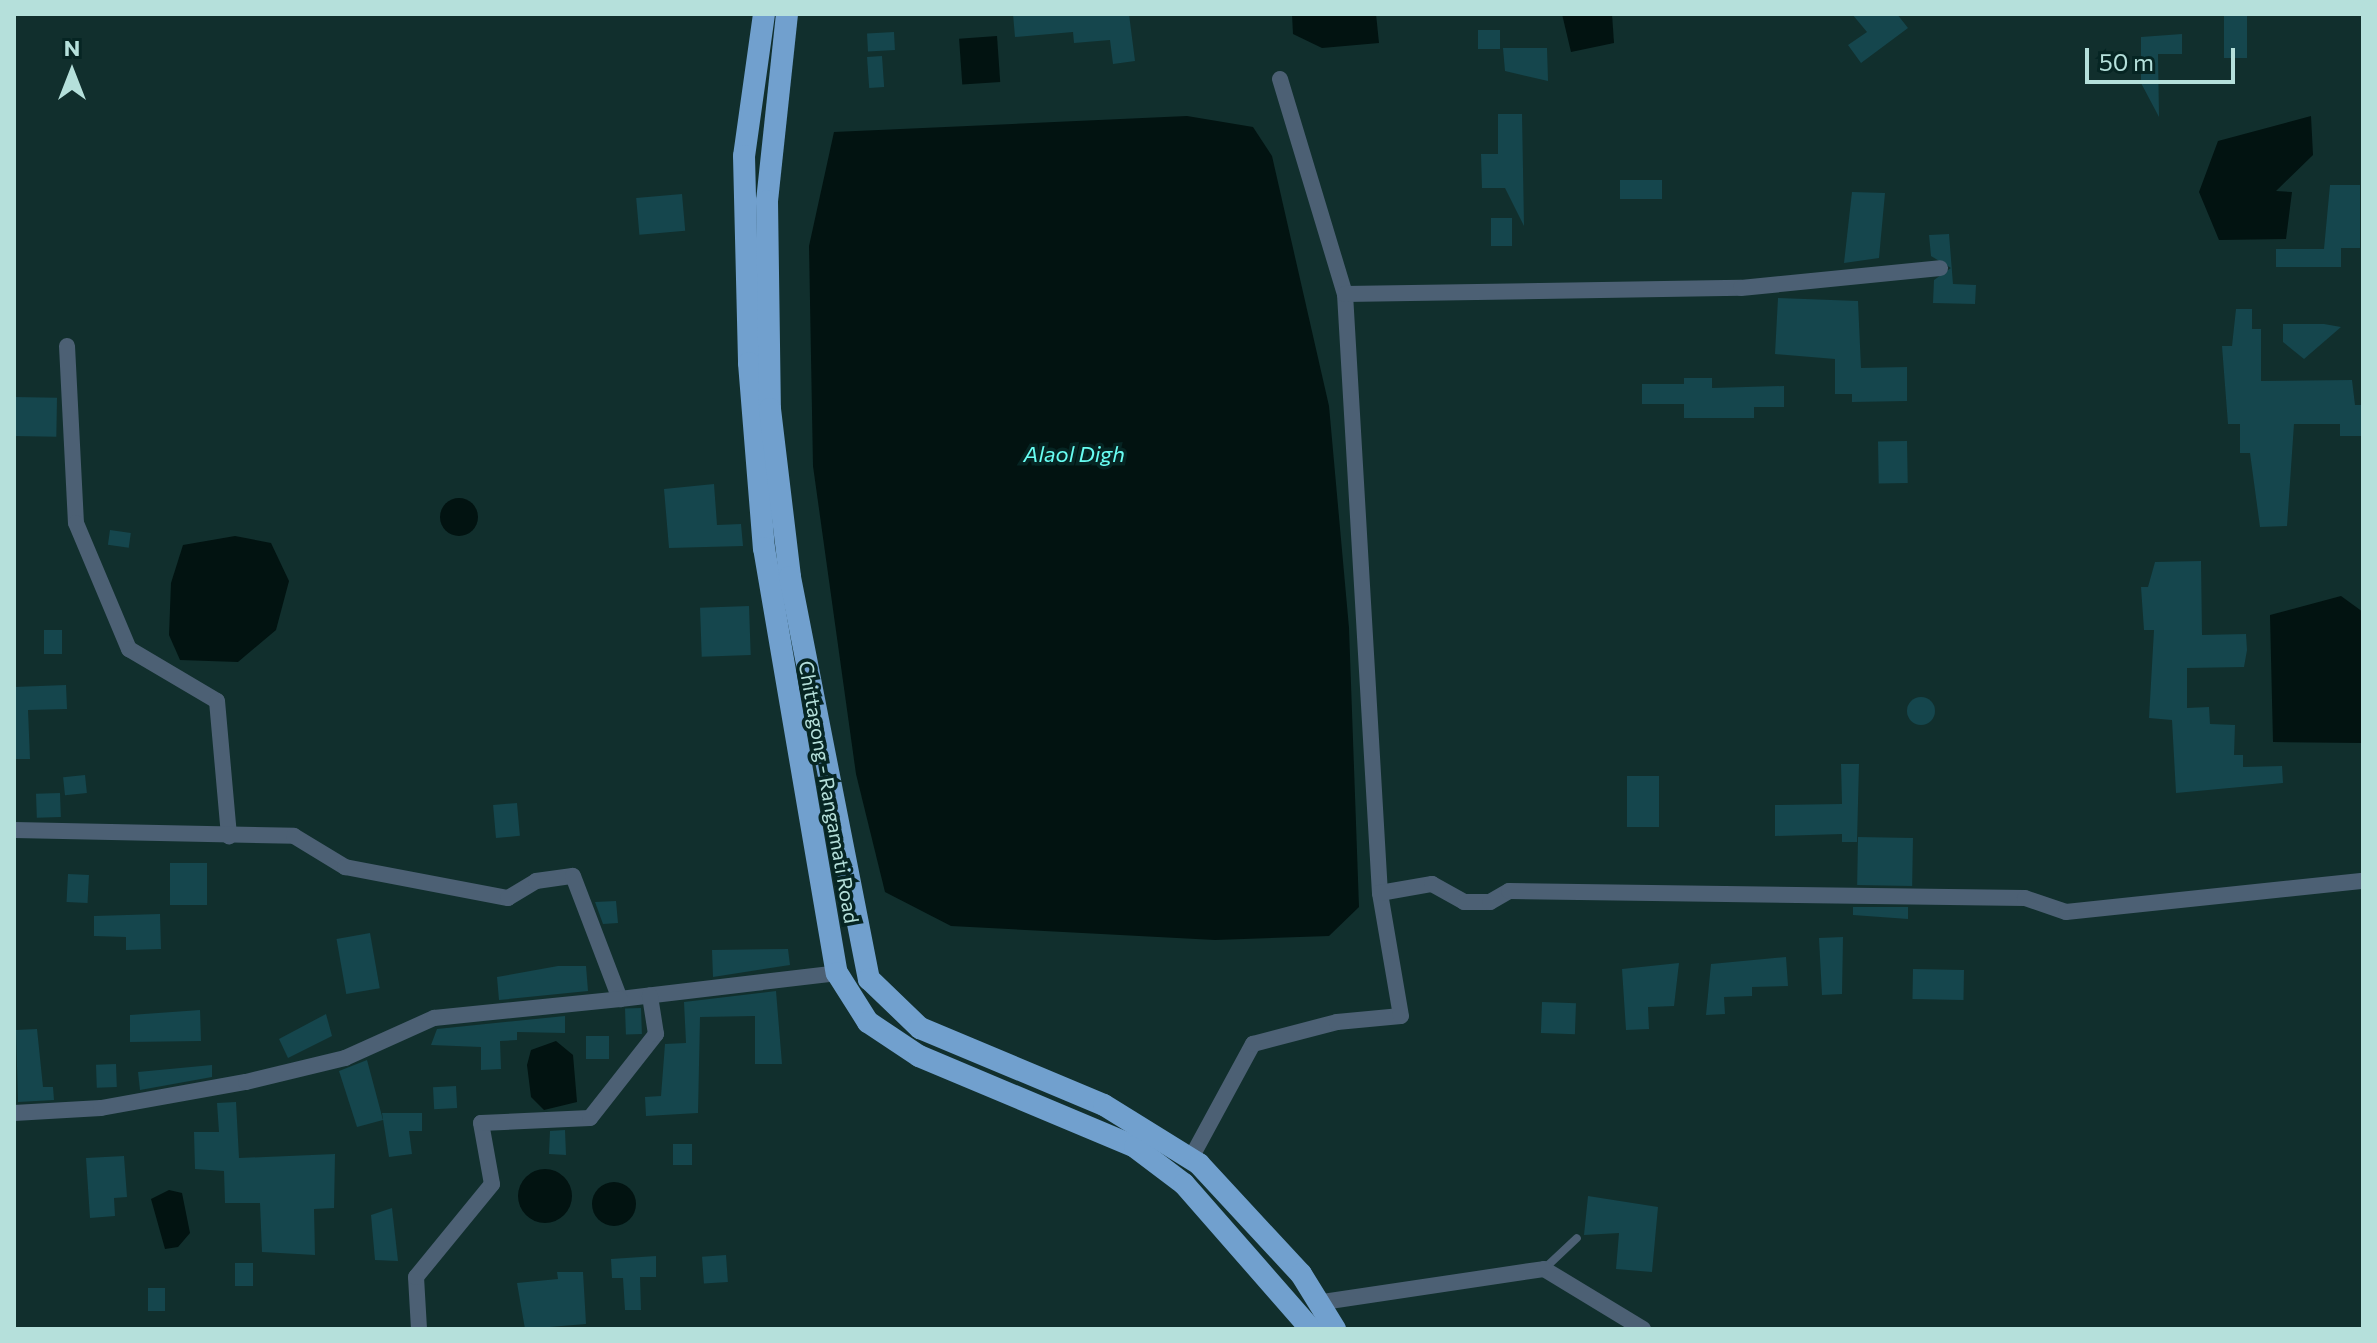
<!DOCTYPE html>
<html>
<head>
<meta charset="utf-8">
<style>
	body { margin:0 }
	#map { position:relative; width:2377px; height:1343px; overflow:hidden; background:#112f2d; font-family:Commissioner,sans-serif }
	div>[style] { position:absolute }
	[style*='--x'] { left:calc(var(--x)*1px); top:calc(var(--y)*1px); width:calc(var(--w)*1px); rotate:calc(var(--a)*1deg) }
	.water>* { inset:0; background:#021311; transform-origin:0 0 }
	.round { border-radius:50% }
	.building>* { inset:0; background:#15464d; transform-origin:0 0 }
	.service>* { height:8px; margin:-4px; padding:0 4px; transform-origin:4px; border-radius:4px; background:#4c6074 }
	.minor>* { height:16px; margin:-8px; padding:0 8px; transform-origin:8px; border-radius:8px; background:#4c6074 }
	.trunk>* { height:22px; margin:-11px; padding:0 11px; transform-origin:11px; border-radius:11px; background:#71a0ce }
	span { translate:-50% -50%; white-space:nowrap; text-align:center; line-height:1.15; -webkit-text-stroke:7px #062523; paint-order:stroke }
	.street-label { font-size:20px; color:#b5e0db }
	.water-label { font-size:22px; color:#68fef3; font-style:italic }
	.frame { position:absolute; inset:0; border:16px solid #b5e0db; pointer-events:none }
	.north { position:absolute; left:32px; top:32px; width:80px; height:80px; -webkit-text-stroke:6px #062523; paint-order:stroke; rotate:0deg; font-size:22px; font-weight:700; line-height:32px; text-align:center; color:#b5e0db }
	.north::after { content:''; display:block; margin:auto; width:28px; height:36px; background:#b5e0db; clip-path:polygon(50% 0,100% 100%,50% 72%,0 100%) }
	.scale { position:absolute; left:2085px; top:48px; width:150px; height:36px; box-sizing:border-box; border:4px solid #b5e0db; border-top:0; padding-left:10px; font-size:24px; line-height:28px; white-space:nowrap; color:#b5e0db; -webkit-text-stroke:6px #062523; paint-order:stroke }
</style>
</head>
<body>
<div id="map">
	<div class="water">
		<div style="clip-path:polygon(1292px 14px,1376px 14px,1379px 43px,1322px 48px,1293px 34px)"></div>
		<div style="clip-path:polygon(1562px 14px,1612px 14px,1614px 43px,1571px 52px)"></div>
		<div style="left:997px;top:36px;width:46px;height:38px;rotate:86deg"></div>
		<div style="clip-path:polygon(1187px 116px,1253px 127px,1272px 156px,1329px 406px,1349px 628px,1359px 907px,1329px 936px,1215px 940px,951px 926px,885px 892px,856px 774px,813px 466px,809px 246px,834px 132px)"></div>
		<div style="clip-path:polygon(2311px 116px,2313px 155px,2276px 191px,2292px 192px,2286px 239px,2219px 240px,2199px 192px,2218px 141px)"></div>
		<div class="round" style="left:440px;top:498px;width:38px;height:38px"></div>
		<div style="clip-path:polygon(235px 536px,271px 543px,289px 581px,276px 630px,238px 662px,180px 660px,169px 635px,171px 583px,183px 545px)"></div>
		<div style="clip-path:polygon(2341px 596px,2363px 612px,2363px 743px,2273px 742px,2270px 615px)"></div>
		<div style="clip-path:polygon(556px 1041px,573px 1055px,577px 1102px,544px 1110px,531px 1097px,527px 1065px,531px 1050px)"></div>
		<div class="round" style="left:518px;top:1169px;width:54px;height:54px"></div>
		<div class="round" style="left:592px;top:1182px;width:44px;height:44px"></div>
		<div style="clip-path:polygon(169px 1190px,182px 1193px,190px 1233px,178px 1247px,165px 1249px,151px 1199px)"></div>
	</div>
	<div class="building">
		<div style="clip-path:polygon(1013px 14px,1129px 14px,1135px 61px,1113px 64px,1110px 40px,1074px 43px,1073px 32px,1015px 37px)"></div>
		<div style="clip-path:polygon(1852px 14px,1897px 14px,1908px 28px,1861px 63px,1848px 45px,1867px 32px)"></div>
		<div style="left:2224px;top:14px;width:23px;height:44px"></div>
		<div style="left:1478px;top:30px;width:22px;height:19px"></div>
		<div style="left:894px;top:32px;width:18px;height:27px;rotate:87deg"></div>
		<div style="clip-path:polygon(2182px 34px,2182px 54px,2158px 54px,2159px 117px,2141px 83px,2141px 37px)"></div>
		<div style="clip-path:polygon(1503px 48px,1547px 48px,1548px 81px,1505px 71px)"></div>
		<div style="left:882px;top:56px;width:31px;height:15px;rotate:86deg"></div>
		<div style="clip-path:polygon(1498px 114px,1522px 114px,1524px 226px,1505px 188px,1482px 188px,1481px 154px,1498px 154px)"></div>
		<div style="left:1620px;top:180px;width:42px;height:19px"></div>
		<div style="clip-path:polygon(2330px 185px,2360px 185px,2360px 248px,2341px 248px,2341px 267px,2276px 267px,2276px 249px,2324px 249px)"></div>
		<div style="clip-path:polygon(1852px 192px,1885px 193px,1879px 258px,1844px 263px)"></div>
		<div style="left:682px;top:194px;width:37px;height:46px;rotate:85deg"></div>
		<div style="left:1491px;top:218px;width:21px;height:28px"></div>
		<div style="clip-path:polygon(1949px 234px,1953px 284px,1976px 285px,1975px 304px,1933px 303px,1934px 280px,1951px 268px,1931px 256px,1929px 235px)"></div>
		<div style="clip-path:polygon(1778px 298px,1858px 301px,1861px 368px,1907px 367px,1907px 401px,1852px 402px,1852px 394px,1835px 394px,1835px 359px,1775px 354px)"></div>
		<div style="clip-path:polygon(2236px 309px,2252px 309px,2252px 329px,2261px 329px,2261px 381px,2352px 380px,2355px 405px,2363px 405px,2363px 436px,2340px 436px,2340px 424px,2294px 424px,2287px 526px,2260px 527px,2250px 453px,2240px 453px,2240px 424px,2228px 424px,2222px 346px,2232px 346px)"></div>
		<div style="clip-path:polygon(2283px 324px,2324px 324px,2341px 327px,2304px 359px,2283px 342px)"></div>
		<div style="clip-path:polygon(1684px 378px,1712px 378px,1712px 388px,1784px 386px,1784px 407px,1754px 407px,1754px 418px,1684px 418px,1684px 404px,1642px 404px,1642px 384px,1684px 384px)"></div>
		<div style="left:14px;top:397px;width:43px;height:39px;rotate:1deg"></div>
		<div style="left:1907px;top:441px;width:42px;height:29px;rotate:89deg"></div>
		<div style="clip-path:polygon(714px 484px,717px 525px,741px 524px,743px 546px,669px 548px,664px 489px)"></div>
		<div style="left:110px;top:530px;width:21px;height:15px;rotate:8deg"></div>
		<div style="clip-path:polygon(2201px 561px,2202px 635px,2246px 634px,2247px 650px,2244px 667px,2187px 668px,2187px 708px,2209px 707px,2210px 724px,2235px 725px,2234px 755px,2243px 755px,2243px 767px,2282px 766px,2283px 783px,2176px 793px,2172px 720px,2149px 718px,2154px 630px,2144px 630px,2141px 587px,2148px 587px,2155px 562px)"></div>
		<div style="left:749px;top:606px;width:49px;height:49px;rotate:88deg"></div>
		<div style="left:44px;top:630px;width:18px;height:24px"></div>
		<div style="clip-path:polygon(66px 685px,67px 709px,28px 710px,30px 759px,14px 759px,14px 687px)"></div>
		<div class="round" style="left:1907px;top:697px;width:28px;height:28px"></div>
		<div style="clip-path:polygon(1841px 764px,1859px 764px,1857px 842px,1842px 842px,1842px 834px,1775px 836px,1775px 805px,1842px 804px)"></div>
		<div style="left:85px;top:775px;width:18px;height:22px;rotate:84deg"></div>
		<div style="left:1627px;top:776px;width:32px;height:51px"></div>
		<div style="left:60px;top:793px;width:24px;height:24px;rotate:88deg"></div>
		<div style="left:517px;top:803px;width:33px;height:24px;rotate:85deg"></div>
		<div style="left:1858px;top:837px;width:55px;height:48px;rotate:1deg"></div>
		<div style="left:170px;top:863px;width:37px;height:42px"></div>
		<div style="left:68px;top:874px;width:21px;height:28px;rotate:3deg"></div>
		<div style="clip-path:polygon(616px 901px,618px 923px,603px 924px,595px 902px)"></div>
		<div style="clip-path:polygon(1853px 907px,1908px 907px,1908px 919px,1853px 915px)"></div>
		<div style="clip-path:polygon(160px 914px,161px 949px,126px 950px,126px 937px,94px 936px,94px 916px)"></div>
		<div style="left:370px;top:933px;width:56px;height:34px;rotate:80deg"></div>
		<div style="clip-path:polygon(1843px 937px,1842px 994px,1822px 995px,1819px 938px)"></div>
		<div style="clip-path:polygon(788px 949px,790px 965px,713px 977px,712px 950px)"></div>
		<div style="clip-path:polygon(1786px 957px,1788px 986px,1752px 987px,1752px 996px,1724px 997px,1725px 1014px,1706px 1015px,1711px 964px)"></div>
		<div style="clip-path:polygon(1679px 963px,1674px 1006px,1648px 1007px,1649px 1029px,1626px 1030px,1622px 969px)"></div>
		<div style="clip-path:polygon(558px 966px,586px 966px,588px 991px,499px 1000px,497px 977px)"></div>
		<div style="left:1913px;top:969px;width:51px;height:30px;rotate:1deg"></div>
		<div style="clip-path:polygon(776px 991px,782px 1064px,755px 1064px,755px 1016px,700px 1017px,698px 1113px,646px 1116px,645px 1097px,661px 1096px,665px 1044px,686px 1043px,684px 1002px)"></div>
		<div style="left:1542px;top:1002px;width:34px;height:31px;rotate:2deg"></div>
		<div style="left:641px;top:1008px;width:26px;height:16px;rotate:88deg"></div>
		<div style="clip-path:polygon(200px 1010px,201px 1041px,130px 1042px,130px 1015px)"></div>
		<div style="clip-path:polygon(326px 1014px,332px 1036px,288px 1058px,279px 1039px)"></div>
		<div style="clip-path:polygon(565px 1016px,565px 1033px,517px 1032px,517px 1040px,500px 1041px,501px 1069px,481px 1070px,481px 1047px,431px 1045px,437px 1029px)"></div>
		<div style="clip-path:polygon(37px 1029px,43px 1087px,53px 1087px,54px 1100px,18px 1102px,16px 1030px)"></div>
		<div style="left:609px;top:1036px;width:23px;height:23px;rotate:90deg"></div>
		<div style="clip-path:polygon(367px 1060px,383px 1120px,357px 1127px,339px 1071px)"></div>
		<div style="left:116px;top:1064px;width:23px;height:20px;rotate:88deg"></div>
		<div style="clip-path:polygon(212px 1065px,212px 1077px,140px 1090px,138px 1072px)"></div>
		<div style="left:456px;top:1086px;width:22px;height:23px;rotate:87deg"></div>
		<div style="clip-path:polygon(236px 1102px,239px 1158px,335px 1154px,334px 1208px,314px 1209px,315px 1255px,262px 1252px,260px 1203px,225px 1203px,224px 1171px,195px 1169px,194px 1132px,219px 1132px,217px 1103px)"></div>
		<div style="clip-path:polygon(382px 1113px,422px 1113px,422px 1131px,409px 1131px,412px 1154px,389px 1157px)"></div>
		<div style="clip-path:polygon(565px 1130px,566px 1155px,549px 1154px,550px 1131px)"></div>
		<div style="left:692px;top:1144px;width:21px;height:19px;rotate:90deg"></div>
		<div style="clip-path:polygon(124px 1156px,127px 1197px,114px 1198px,115px 1216px,90px 1218px,86px 1158px)"></div>
		<div style="clip-path:polygon(1588px 1196px,1658px 1207px,1652px 1272px,1616px 1269px,1619px 1233px,1584px 1235px)"></div>
		<div style="clip-path:polygon(392px 1208px,398px 1261px,375px 1260px,371px 1215px)"></div>
		<div style="left:726px;top:1255px;width:27px;height:24px;rotate:86deg"></div>
		<div style="clip-path:polygon(656px 1256px,656px 1277px,640px 1277px,641px 1310px,625px 1310px,623px 1278px,612px 1278px,611px 1259px)"></div>
		<div style="left:253px;top:1263px;width:23px;height:18px;rotate:90deg"></div>
		<div style="clip-path:polygon(557px 1272px,583px 1272px,586px 1324px,525px 1329px,517px 1283px,558px 1279px)"></div>
		<div style="left:165px;top:1288px;width:23px;height:17px;rotate:90deg"></div>
	</div>
	<div class="service">
		<div style="--x:1544;--y:1269;--w:45;--a:-43.2"></div>
	</div>
	<div class="minor">
		<div style="--x:1280;--y:79;--w:225;--a:73.2"></div>
		<div style="--x:1345;--y:294;--w:600;--a:86.66"></div>
		<div style="--x:1345;--y:294;--w:396;--a:-0.9"></div>
		<div style="--x:1741;--y:288;--w:200;--a:-5.7"></div>
		<div style="--x:67;--y:346;--w:177;--a:87.1"></div>
		<div style="--x:76;--y:523;--w:137;--a:67.2"></div>
		<div style="--x:129;--y:649;--w:102;--a:30.6"></div>
		<div style="--x:217;--y:701;--w:136;--a:84.9"></div>
		<div style="--x:14;--y:830;--w:280;--a:1.2"></div>
		<div style="--x:294;--y:836;--w:60;--a:31.3"></div>
		<div style="--x:345;--y:867;--w:166;--a:10.8"></div>
		<div style="--x:508;--y:898;--w:33;--a:-31"></div>
		<div style="--x:536;--y:881;--w:37;--a:-8"></div>
		<div style="--x:573;--y:876;--w:132;--a:69.1"></div>
		<div style="--x:620;--y:999;--w:219;--a:-6.8"></div>
		<div style="--x:14;--y:1113;--w:87;--a:-3.3"></div>
		<div style="--x:101;--y:1108;--w:147;--a:-10.2"></div>
		<div style="--x:246;--y:1082;--w:102;--a:-13.6"></div>
		<div style="--x:345;--y:1058;--w:98;--a:-24.2"></div>
		<div style="--x:434;--y:1018;--w:187;--a:-5.8"></div>
		<div style="--x:1191;--y:1158;--w:130;--a:-61.5"></div>
		<div style="--x:1253;--y:1044;--w:87;--a:-14.7"></div>
		<div style="--x:1337;--y:1022;--w:64;--a:-5.4"></div>
		<div style="--x:1401;--y:1016;--w:125;--a:-99.7"></div>
		<div style="--x:1380;--y:893;--w:53;--a:-9.8"></div>
		<div style="--x:1432;--y:884;--w:37;--a:29"></div>
		<div style="--x:1464;--y:902;--w:26;--a:0"></div>
		<div style="--x:1490;--y:902;--w:22;--a:-30"></div>
		<div style="--x:1509;--y:891;--w:516;--a:0.78"></div>
		<div style="--x:2025;--y:898;--w:43;--a:18.9"></div>
		<div style="--x:2066;--y:912;--w:299;--a:-6"></div>
		<div style="--x:1323;--y:1302;--w:223;--a:-8.5"></div>
		<div style="--x:1544;--y:1269;--w:116;--a:31.2"></div>
		<div style="--x:419;--y:1329;--w:52;--a:-93.3"></div>
		<div style="--x:416;--y:1277;--w:120;--a:-50.7"></div>
		<div style="--x:492;--y:1184;--w:62;--a:-100.2"></div>
		<div style="--x:481;--y:1123;--w:109;--a:-2.6"></div>
		<div style="--x:590;--y:1118;--w:107;--a:-51.8"></div>
		<div style="--x:656;--y:1034;--w:39;--a:-99"></div>
	</div>
	<div class="trunk">
		<div style="--x:764;--y:14;--w:143;--a:98"></div>
		<div style="--x:744;--y:156;--w:207;--a:88.6"></div>
		<div style="--x:749;--y:363;--w:186;--a:85.4"></div>
		<div style="--x:764;--y:548;--w:431;--a:80.3"></div>
		<div style="--x:837;--y:973;--w:58;--a:57.7"></div>
		<div style="--x:868;--y:1022;--w:61;--a:33.7"></div>
		<div style="--x:919;--y:1056;--w:234;--a:22.8"></div>
		<div style="--x:1135;--y:1147;--w:61;--a:37.1"></div>
		<div style="--x:1184;--y:1184;--w:193;--a:48.8"></div>
		<div style="--x:787;--y:14;--w:188;--a:96.1"></div>
		<div style="--x:767;--y:201;--w:208;--a:89.2"></div>
		<div style="--x:770;--y:409;--w:169;--a:83.2"></div>
		<div style="--x:790;--y:577;--w:410;--a:78.9"></div>
		<div style="--x:869;--y:979;--w:71;--a:43.9"></div>
		<div style="--x:920;--y:1028;--w:199;--a:22.7"></div>
		<div style="--x:1104;--y:1105;--w:112;--a:31.8"></div>
		<div style="--x:1199;--y:1164;--w:150;--a:47.2"></div>
		<div style="--x:1301;--y:1274;--w:65;--a:58.3"></div>
	</div>
	<div class="street-label">
		<span style="left:829px;top:792px;rotate:80deg">Chittagong - Rangamati Road</span>
	</div>
	<div class="water-label">
		<span style="left:1074px;top:454px">Alaol Digh</span>
	</div>
	<div class="frame"></div>
	<div class="north">N</div>
	<div class="scale">50 m</div>
</div>
</body>
</html>
